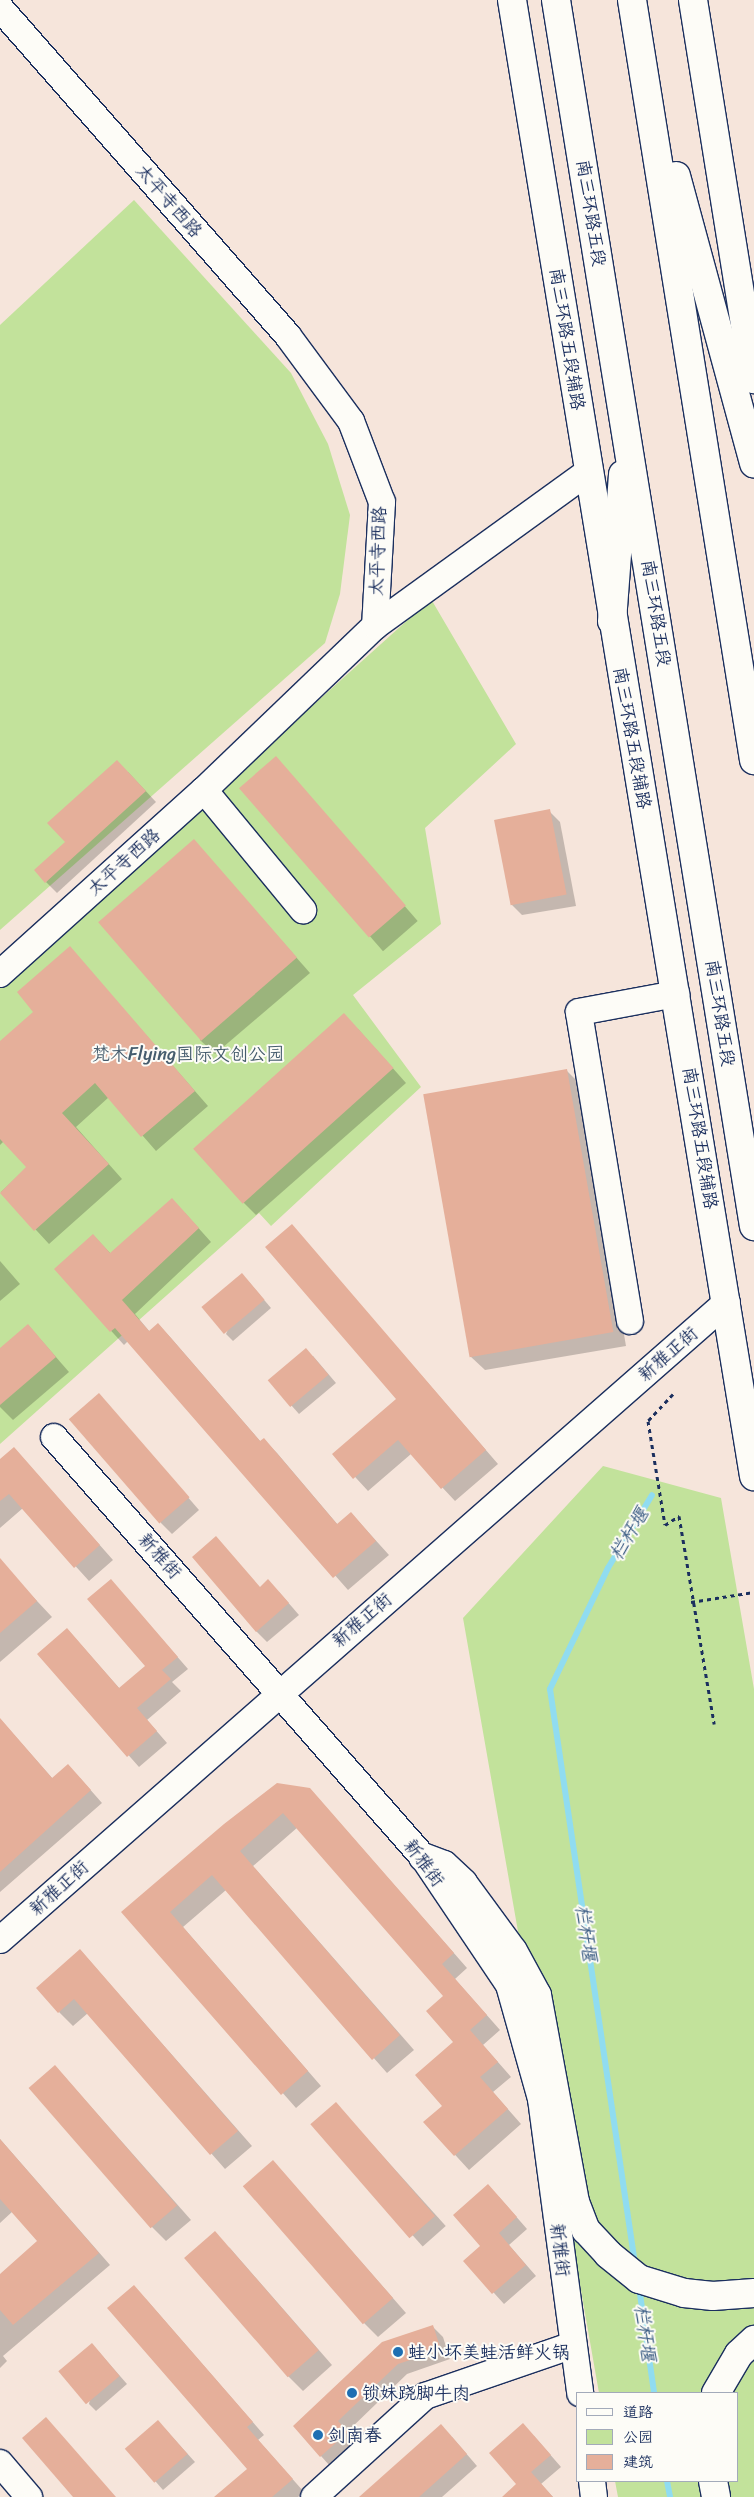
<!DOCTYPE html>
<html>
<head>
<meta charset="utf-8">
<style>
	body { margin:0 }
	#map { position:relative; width:754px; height:2497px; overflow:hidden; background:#f6e5db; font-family:Sriracha,"LXGW WenKai TC",sans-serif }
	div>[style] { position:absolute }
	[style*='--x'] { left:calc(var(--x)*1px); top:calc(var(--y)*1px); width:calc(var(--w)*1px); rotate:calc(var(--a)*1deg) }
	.green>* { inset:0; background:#c2e29b }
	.shadow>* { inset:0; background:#0003; transform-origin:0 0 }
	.stream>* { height:6px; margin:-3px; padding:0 3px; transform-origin:3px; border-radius:3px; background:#90dcf0 }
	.building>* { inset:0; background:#e5af9a; transform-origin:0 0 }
	.path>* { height:3px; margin-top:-1.5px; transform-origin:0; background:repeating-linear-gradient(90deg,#1b2f5e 0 4px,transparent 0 8px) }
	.roads { filter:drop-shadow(1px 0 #1b2f5e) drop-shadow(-1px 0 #1b2f5e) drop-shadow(0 1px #1b2f5e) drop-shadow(0 -1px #1b2f5e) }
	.minor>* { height:26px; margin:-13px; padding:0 13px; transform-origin:13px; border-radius:13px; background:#fdfcf7 }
	.tertiary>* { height:28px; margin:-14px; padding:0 14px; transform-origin:14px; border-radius:14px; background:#fdfcf7 }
	.secondary>* { height:28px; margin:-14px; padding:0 14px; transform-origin:14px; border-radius:14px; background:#fdfcf7 }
	.trunk>* { height:28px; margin:-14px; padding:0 14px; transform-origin:14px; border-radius:14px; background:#fdfcf7 }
	.dots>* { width:14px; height:14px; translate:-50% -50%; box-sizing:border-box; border:2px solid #fdfcf7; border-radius:50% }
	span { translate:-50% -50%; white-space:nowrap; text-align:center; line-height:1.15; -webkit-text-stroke:4px #fdfcf7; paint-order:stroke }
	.street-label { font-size:18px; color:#1b2f5e }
	.park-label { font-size:18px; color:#455c6d }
	.poi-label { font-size:18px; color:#1b2f5e }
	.left { translate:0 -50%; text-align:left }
	.water-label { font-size:19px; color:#385a82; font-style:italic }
	.legend { position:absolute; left:576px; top:2392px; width:162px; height:90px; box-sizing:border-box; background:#fdfcf7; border:1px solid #a3aaba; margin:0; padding:6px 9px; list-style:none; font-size:15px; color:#1b2f5e }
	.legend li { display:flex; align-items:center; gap:10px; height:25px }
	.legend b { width:25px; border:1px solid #a3aaba }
</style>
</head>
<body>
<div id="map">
	<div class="green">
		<div style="clip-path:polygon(134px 200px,291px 373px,328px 444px,350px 515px,340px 594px,325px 643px,0 930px,0 325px)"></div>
		<div style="clip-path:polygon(431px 599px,516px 744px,425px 828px,441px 924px,353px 995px,421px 1087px,271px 1226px,259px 1213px,0 1444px,0 987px)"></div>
		<div style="clip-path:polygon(603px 1466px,721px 1498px,754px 1689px,754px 2497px,618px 2497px,615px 2481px,738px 2481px,738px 2393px,599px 2393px,463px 1618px)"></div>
	</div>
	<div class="shadow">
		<div style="left:276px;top:758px;width:216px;height:46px;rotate:49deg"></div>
		<div style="clip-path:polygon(128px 772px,156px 802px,57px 893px,46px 882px)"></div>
		<div style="clip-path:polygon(549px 811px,560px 822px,576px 906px,522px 915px,511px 904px)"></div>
		<div style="clip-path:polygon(194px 841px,310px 973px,215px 1054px,200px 1040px)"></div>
		<div style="clip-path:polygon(70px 948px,208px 1106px,156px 1151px,109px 1097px,76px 1127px,122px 1179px,49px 1244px,1px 1192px,27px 1167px,4px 1141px,0 1145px,0 1043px,35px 1012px)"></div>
		<div style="clip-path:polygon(358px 1029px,406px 1083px,256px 1215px,242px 1201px)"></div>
		<div style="clip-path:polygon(566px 1070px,581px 1085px,626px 1346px,485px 1370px,470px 1356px)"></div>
		<div style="clip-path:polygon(185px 1213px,211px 1242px,135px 1314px,150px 1332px,158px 1324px,171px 1338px,261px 1442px,264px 1440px,277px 1453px,338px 1525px,351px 1513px,389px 1555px,348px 1590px,128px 1341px,124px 1345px,55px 1269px,93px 1235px,111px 1254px)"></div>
		<div style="clip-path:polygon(292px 1226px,498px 1464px,455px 1501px,411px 1454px,368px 1491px,334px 1454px,398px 1399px)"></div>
		<div style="clip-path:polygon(0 1261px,20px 1284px,0 1301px)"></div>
		<div style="clip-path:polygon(249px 1282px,271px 1308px,233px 1341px,226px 1334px)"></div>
		<div style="clip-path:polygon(28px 1325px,69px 1372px,13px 1420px,0 1407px,0 1349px)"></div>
		<div style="clip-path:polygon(313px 1356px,336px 1383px,299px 1414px,269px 1380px)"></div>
		<div style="clip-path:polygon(99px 1395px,199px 1510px,172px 1534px,161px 1523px)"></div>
		<div style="clip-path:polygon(14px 1448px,113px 1560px,89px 1581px,23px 1508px,0 1528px,0 1461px)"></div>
		<div style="clip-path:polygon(8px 1570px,52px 1617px,0 1662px,0 1577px)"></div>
		<div style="clip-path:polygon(260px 1588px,279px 1592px,299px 1615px,267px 1642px,256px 1631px)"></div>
		<div style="clip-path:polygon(121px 1592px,188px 1669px,172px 1682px,181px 1691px,147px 1720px,167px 1743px,139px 1767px,39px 1654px,67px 1629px,120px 1689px,146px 1666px)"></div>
		<div style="clip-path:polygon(0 1719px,53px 1779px,80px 1778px,102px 1803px,0 1892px)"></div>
		<div style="clip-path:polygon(310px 1789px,467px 1968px,455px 1979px,500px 2030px,483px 2045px,511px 2077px,493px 2092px,521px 2124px,469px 2170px,425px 2122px,443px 2106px,455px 2043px,444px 1996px,298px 1827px,253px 1866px,414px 2050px,387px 2073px,226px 1890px,183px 1927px,321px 2086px,296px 2108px,123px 1912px)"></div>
		<div style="clip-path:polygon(80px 1950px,252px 2146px,225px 2169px,88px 2013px,73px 2026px,59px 2012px)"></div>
		<div style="clip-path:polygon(55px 2066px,191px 2220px,166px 2241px,152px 2227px)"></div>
		<div style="left:336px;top:2104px;width:164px;height:31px;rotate:48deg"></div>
		<div style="clip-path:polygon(0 2139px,110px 2265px,3px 2356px,7px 2361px,0 2368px,0 2275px,39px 2241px,13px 2211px,0 2223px)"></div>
		<div style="clip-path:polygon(273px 2161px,406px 2313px,378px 2337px,364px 2323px)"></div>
		<div style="clip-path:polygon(499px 2197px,527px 2229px,509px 2245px,536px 2276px,504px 2304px,465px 2261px,482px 2246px)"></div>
		<div style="clip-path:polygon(229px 2247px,332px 2365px,303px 2391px,288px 2376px)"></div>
		<div style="clip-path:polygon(145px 2298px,264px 2435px,258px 2440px,304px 2492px,298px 2497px,215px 2497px,249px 2469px)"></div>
		<div style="clip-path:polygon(433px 2327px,443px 2337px,450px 2359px,407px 2374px,347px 2432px,357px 2443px,330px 2466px,294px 2426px)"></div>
		<div style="clip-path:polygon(99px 2352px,127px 2384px,96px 2411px,89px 2404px)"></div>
		<div style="clip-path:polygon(165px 2429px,195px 2462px,163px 2490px,127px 2449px)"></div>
		<div style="clip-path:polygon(534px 2436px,561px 2467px,541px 2484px,553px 2497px,503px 2497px,518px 2484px)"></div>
		<div style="clip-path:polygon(452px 2437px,477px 2466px,442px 2497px,364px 2497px)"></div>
	</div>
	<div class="stream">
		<div style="--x:635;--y:2264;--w:581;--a:-98.41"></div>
		<div style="--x:550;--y:1689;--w:134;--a:-64.4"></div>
		<div style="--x:608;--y:1568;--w:85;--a:-58.9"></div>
		<div style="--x:639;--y:2287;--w:107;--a:81.9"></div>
		<div style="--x:667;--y:2481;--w:16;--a:79"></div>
	</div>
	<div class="building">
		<div style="left:276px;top:756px;width:198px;height:49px;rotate:49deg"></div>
		<div style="clip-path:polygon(117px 760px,146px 791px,45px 883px,34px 870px,65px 842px,47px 823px)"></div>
		<div style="left:550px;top:809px;width:87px;height:57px;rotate:79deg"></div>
		<div style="left:194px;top:839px;width:157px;height:127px;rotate:49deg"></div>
		<div style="clip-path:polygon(70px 946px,195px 1091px,141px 1137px,95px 1083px,62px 1113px,109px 1164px,34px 1231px,0 1193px,26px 1167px,0 1139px,0 1041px,33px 1012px,17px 992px)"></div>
		<div style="left:344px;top:1013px;width:74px;height:203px;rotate:48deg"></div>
		<div style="left:567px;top:1069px;width:267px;height:146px;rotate:80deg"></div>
		<div style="clip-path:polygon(172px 1198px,199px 1228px,122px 1300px,149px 1331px,158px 1323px,260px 1441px,264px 1438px,337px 1524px,351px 1512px,376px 1541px,333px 1578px,115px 1328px,110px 1332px,54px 1269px,93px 1234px,110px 1253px)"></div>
		<div style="clip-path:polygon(292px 1224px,486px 1450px,441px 1489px,398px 1440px,353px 1479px,332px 1454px,396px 1399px,265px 1247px)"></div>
		<div style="left:242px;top:1273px;width:35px;height:53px;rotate:50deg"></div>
		<div style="clip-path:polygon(28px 1324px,56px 1357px,0 1405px,0 1348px)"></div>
		<div style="left:306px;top:1348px;width:35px;height:50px;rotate:50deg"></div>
		<div style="left:99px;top:1393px;width:138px;height:40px;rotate:49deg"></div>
		<div style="clip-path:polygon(14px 1447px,100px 1545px,74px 1568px,9px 1494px,0 1501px,0 1459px)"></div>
		<div style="clip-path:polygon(216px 1536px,260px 1587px,268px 1579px,289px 1603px,256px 1632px,192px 1557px)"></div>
		<div style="clip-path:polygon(0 1558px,37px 1601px,0 1633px)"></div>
		<div style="clip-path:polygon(111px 1579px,178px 1657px,162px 1670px,171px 1679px,137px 1708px,157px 1731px,127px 1757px,37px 1654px,67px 1628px,119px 1688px,145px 1666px,87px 1599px)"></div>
		<div style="clip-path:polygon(0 1718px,52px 1778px,68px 1764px,91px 1790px,0 1872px)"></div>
		<div style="clip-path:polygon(277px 1783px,310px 1788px,454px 1953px,442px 1964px,487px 2015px,470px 2030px,498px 2062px,480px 2077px,508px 2109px,454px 2156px,423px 2122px,442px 2106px,415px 2075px,453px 2042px,426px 2011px,443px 1996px,283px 1813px,240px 1851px,400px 2035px,372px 2060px,212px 1875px,170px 1912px,308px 2071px,281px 2095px,121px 1912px,224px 1824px)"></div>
		<div style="clip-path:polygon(80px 1949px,238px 2131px,210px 2155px,74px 1999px,58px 2013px,36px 1988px)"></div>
		<div style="left:55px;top:2065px;width:186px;height:35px;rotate:49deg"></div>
		<div style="left:336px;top:2102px;width:151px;height:34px;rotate:49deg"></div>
		<div style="clip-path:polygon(0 2139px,99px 2253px,13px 2325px,0 2310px,0 2274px,37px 2241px,0 2199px)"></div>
		<div style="left:273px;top:2160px;width:183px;height:40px;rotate:49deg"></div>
		<div style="clip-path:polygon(488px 2184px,517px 2217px,499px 2233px,526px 2265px,492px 2294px,463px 2261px,480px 2246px,453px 2215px)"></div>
		<div style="left:215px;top:2231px;width:158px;height:41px;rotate:49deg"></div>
		<div style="clip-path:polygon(134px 2285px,253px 2422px,247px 2427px,293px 2479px,272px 2497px,214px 2497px,247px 2469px,107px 2308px)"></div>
		<div style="clip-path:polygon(433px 2325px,441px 2350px,398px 2364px,338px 2421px,348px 2432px,320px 2457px,293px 2426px,382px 2342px)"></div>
		<div style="left:92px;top:2343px;width:43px;height:44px;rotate:50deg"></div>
		<div style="clip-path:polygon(46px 2417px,116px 2497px,73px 2497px,22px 2438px)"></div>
		<div style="left:158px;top:2420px;width:45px;height:44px;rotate:49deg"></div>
		<div style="clip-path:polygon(523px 2423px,551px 2455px,531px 2472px,553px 2497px,502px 2497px,516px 2484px,489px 2453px)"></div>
		<div style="clip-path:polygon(441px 2424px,467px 2454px,419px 2497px,359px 2497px)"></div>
	</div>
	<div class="path">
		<div style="--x:673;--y:1394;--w:37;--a:133"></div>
		<div style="--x:648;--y:1421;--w:105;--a:80.7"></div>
		<div style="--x:665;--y:1525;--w:17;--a:-33"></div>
		<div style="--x:679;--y:1516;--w:211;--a:80.4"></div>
		<div style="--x:691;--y:1602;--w:64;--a:-9"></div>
	</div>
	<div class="roads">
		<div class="minor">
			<div style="--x:0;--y:8;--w:436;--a:48.7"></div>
			<div style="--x:288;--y:336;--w:106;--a:53.5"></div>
			<div style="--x:351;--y:421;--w:87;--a:69.1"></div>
			<div style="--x:382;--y:502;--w:124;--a:93.2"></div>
			<div style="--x:375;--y:626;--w:237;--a:136.2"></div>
			<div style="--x:204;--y:790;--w:275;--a:138"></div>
			<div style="--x:375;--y:626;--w:263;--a:-35.9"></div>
			<div style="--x:204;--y:790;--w:156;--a:50.5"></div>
			<div style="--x:630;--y:1321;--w:313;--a:-99.4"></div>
			<div style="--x:579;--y:1012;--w:99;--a:-10.5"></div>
			<div style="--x:54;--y:1437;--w:559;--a:48.7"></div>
			<div style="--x:423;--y:1857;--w:154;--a:56.1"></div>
			<div style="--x:509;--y:1985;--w:118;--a:74.3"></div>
			<div style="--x:541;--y:2099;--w:297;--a:82.4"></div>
			<div style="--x:0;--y:1940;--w:967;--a:-41.27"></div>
			<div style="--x:0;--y:2463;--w:45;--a:49.5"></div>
			<div style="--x:592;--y:2481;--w:16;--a:83"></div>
			<div style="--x:314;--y:2497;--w:150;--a:-42.3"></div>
			<div style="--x:425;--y:2396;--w:157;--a:-19"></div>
		</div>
		<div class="tertiary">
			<div style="--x:423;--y:1857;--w:22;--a:21"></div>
			<div style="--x:444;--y:1865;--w:26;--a:43"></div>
			<div style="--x:463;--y:1883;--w:84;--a:53.7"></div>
			<div style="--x:513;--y:1951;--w:50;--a:61.4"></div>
			<div style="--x:537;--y:1995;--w:210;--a:79.6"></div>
			<div style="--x:575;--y:2202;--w:30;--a:69"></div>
			<div style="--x:586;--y:2230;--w:33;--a:47"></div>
			<div style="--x:608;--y:2254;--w:40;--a:39"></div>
			<div style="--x:639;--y:2279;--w:47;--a:17.3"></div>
			<div style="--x:684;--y:2293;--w:29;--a:6"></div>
			<div style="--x:713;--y:2296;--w:41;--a:-4.2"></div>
			<div style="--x:716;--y:2393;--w:45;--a:-59.5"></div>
			<div style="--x:739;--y:2354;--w:21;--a:-43"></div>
			<div style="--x:713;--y:2481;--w:16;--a:79"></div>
		</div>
		<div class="secondary">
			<div style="--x:512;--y:0;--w:1496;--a:80.69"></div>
			<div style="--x:693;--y:0;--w:384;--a:80.9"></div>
		</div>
		<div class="trunk">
			<div style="--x:556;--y:0;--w:1242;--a:80.83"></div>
			<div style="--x:632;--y:0;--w:770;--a:80.88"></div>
			<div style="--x:676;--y:176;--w:298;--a:74.8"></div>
			<div style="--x:612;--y:621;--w:147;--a:-85.7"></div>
		</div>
	</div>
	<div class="dots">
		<div style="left:398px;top:2352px;background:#1f6fb2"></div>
		<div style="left:352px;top:2393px;background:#1f6fb2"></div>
		<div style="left:318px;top:2435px;background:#1f6fb2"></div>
	</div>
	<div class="street-label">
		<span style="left:169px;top:201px;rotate:49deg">太平寺西路</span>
		<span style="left:591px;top:213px;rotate:81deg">南三环路五段</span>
		<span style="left:567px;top:339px;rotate:81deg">南三环路五段辅路</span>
		<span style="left:378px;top:551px;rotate:-88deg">太平寺西路</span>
		<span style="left:656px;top:613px;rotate:81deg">南三环路五段</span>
		<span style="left:632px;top:738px;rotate:80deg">南三环路五段辅路</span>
		<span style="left:124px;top:862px;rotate:-42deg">太平寺西路</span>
		<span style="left:720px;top:1013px;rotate:81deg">南三环路五段</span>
		<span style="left:700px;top:1138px;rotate:81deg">南三环路五段辅路</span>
		<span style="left:668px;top:1354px;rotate:-41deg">新雅正街</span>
		<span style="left:160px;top:1556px;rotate:48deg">新雅街</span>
		<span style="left:362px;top:1620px;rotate:-41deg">新雅正街</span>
		<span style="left:424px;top:1863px;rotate:53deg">新雅街</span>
		<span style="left:59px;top:1888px;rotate:-42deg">新雅正街</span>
		<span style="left:560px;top:2250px;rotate:83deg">新雅街</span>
	</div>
	<div class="park-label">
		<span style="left:188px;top:1054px">梵木Flying国际文创公园</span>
	</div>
	<div class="poi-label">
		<span class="left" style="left:408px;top:2352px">蛙小坏美蛙活鲜火锅</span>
		<span class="left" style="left:362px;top:2393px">锁妹跷脚牛肉</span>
		<span class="left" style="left:328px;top:2435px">剑南春</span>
	</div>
	<div class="water-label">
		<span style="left:629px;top:1534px;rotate:-59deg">栏杆堰</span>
		<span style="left:586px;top:1933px;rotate:82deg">栏杆堰</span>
		<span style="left:645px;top:2333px;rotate:82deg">栏杆堰</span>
	</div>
	<ul class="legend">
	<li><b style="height:6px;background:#fdfcf7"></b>道路</li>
	<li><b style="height:14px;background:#c2e29b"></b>公园</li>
	<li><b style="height:14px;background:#e5af9a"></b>建筑</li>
	</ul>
</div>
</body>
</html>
